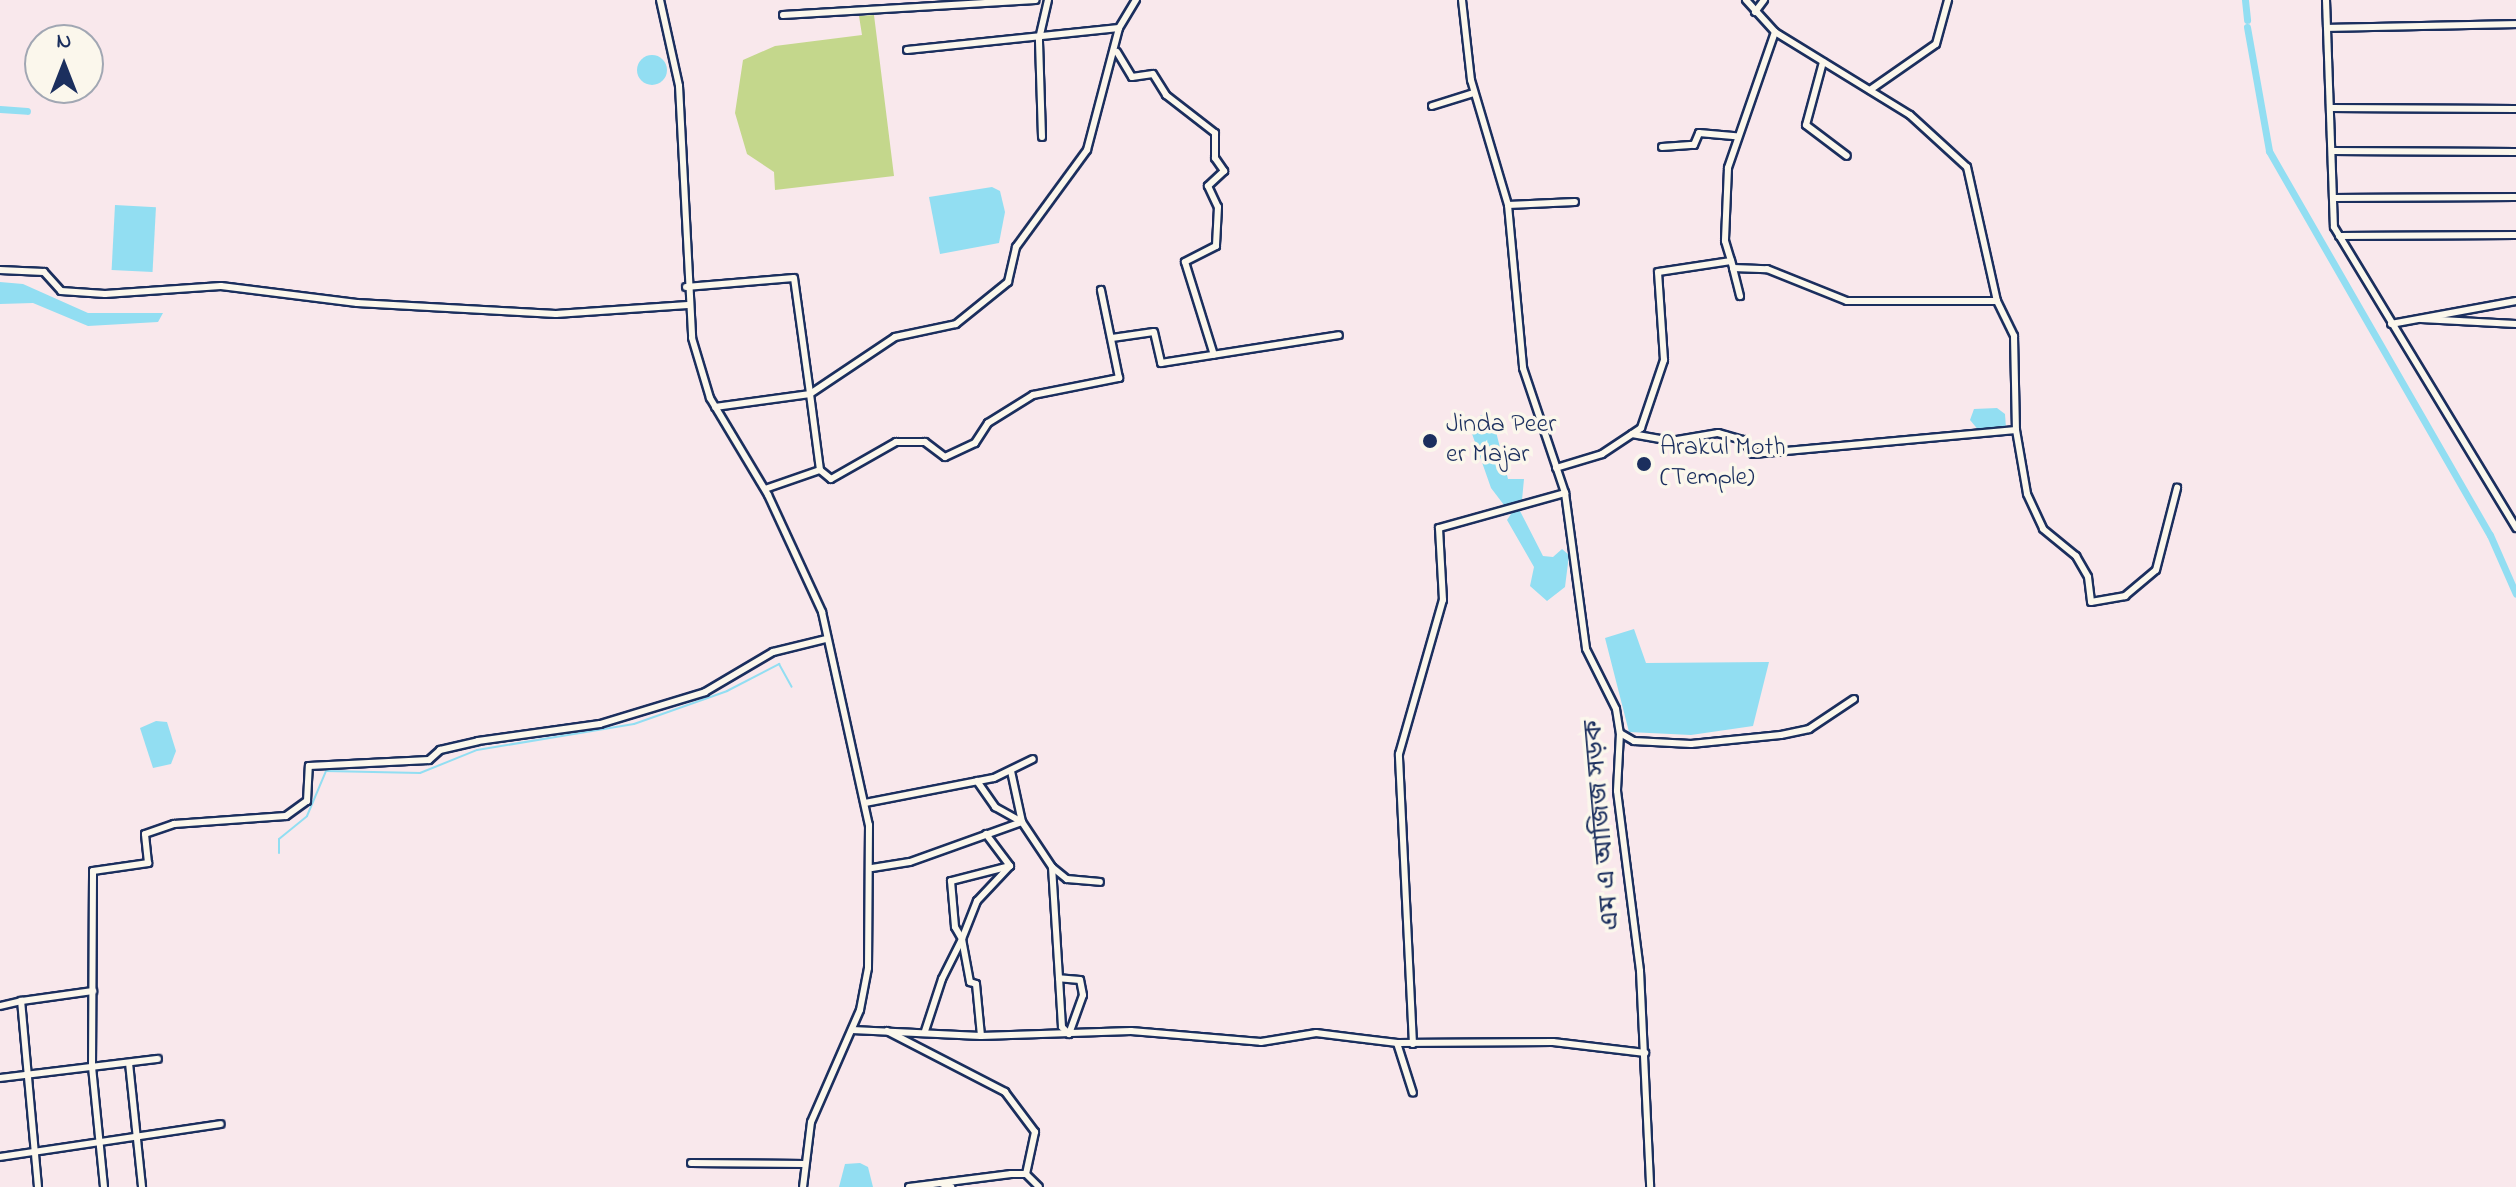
<!DOCTYPE html>
<html>
<head>
<meta charset="utf-8">
<style>
	body { margin:0 }
	#map { position:relative; width:2516px; height:1187px; overflow:hidden; background:#f9e8ec; font-family:"Indie Flower","Noto Sans Bengali",sans-serif }
	div>[style] { position:absolute }
	[style*='--x'] { left:calc(var(--x)*1px); top:calc(var(--y)*1px); width:calc(var(--w)*1px); rotate:calc(var(--a)*1deg) }
	.green>* { inset:0; background:#c4d78c }
	.water>* { inset:0; background:#92def2; transform-origin:0 0 }
	.round { border-radius:50% }
	.stream>* { height:2px; margin:-1px; padding:0 1px; transform-origin:1px; border-radius:1px; background:#92def2 }
	.canal>* { height:7px; margin:-3.5px; padding:0 3.5px; transform-origin:3.5px; border-radius:3.5px; background:#92def2 }
	.roads { filter:drop-shadow(2px 0 #1b2f5e) drop-shadow(-2px 0 #1b2f5e) drop-shadow(0 2px #1b2f5e) drop-shadow(0 -2px #1b2f5e) }
	.minor>* { height:6px; margin:-3px; padding:0 3px; transform-origin:3px; border-radius:3px; background:#fbf7ec }
	.dots>* { width:22px; height:22px; translate:-50% -50%; box-sizing:border-box; border:4px solid #fbf7ec; border-radius:50% }
	span { translate:-50% -50%; white-space:nowrap; text-align:center; line-height:1.15; -webkit-text-stroke:7px #fbf7ec; paint-order:stroke }
	.poi-label { font-size:26px; color:#1b2f5e }
	.left { translate:0 -50%; text-align:left }
	.street-label { font-size:26px; color:#1b2f5e }
	.north { position:absolute; left:24px; top:24px; width:80px; height:80px; box-sizing:border-box; background:#fbf7ec; border:2px solid #a1a7b3; border-radius:50%; rotate:0deg; font-size:22px; font-weight:700; line-height:32px; text-align:center; color:#1b2f5e }
	.north::after { content:''; display:block; margin:auto; width:28px; height:36px; background:#1b2f5e; clip-path:polygon(50% 0,100% 100%,50% 72%,0 100%) }
</style>
</head>
<body>
<div id="map">
	<div class="green">
		<div style="clip-path:polygon(874px 15px,894px 176px,775px 190px,774px 172px,747px 154px,735px 113px,743px 60px,775px 46px,862px 35px,859px 16px)"></div>
	</div>
	<div class="water">
		<div class="round" style="left:637px;top:55px;width:30px;height:30px"></div>
		<div style="clip-path:polygon(992px 187px,1000px 191px,1005px 212px,999px 243px,940px 254px,929px 197px)"></div>
		<div style="left:115px;top:205px;width:41px;height:65px;rotate:3deg"></div>
		<div style="clip-path:polygon(0 282px,23px 284px,88px 313px,163px 313px,158px 322px,88px 326px,33px 303px,0 304px)"></div>
		<div style="clip-path:polygon(1997px 408px,2005px 414px,2006px 428px,1980px 432px,1970px 420px,1974px 409px)"></div>
		<div style="clip-path:polygon(1481px 415px,1493px 420px,1508px 479px,1524px 479px,1522px 500px,1504px 505px,1491px 488px,1470px 428px)"></div>
		<div style="clip-path:polygon(1513px 511px,1520px 511px,1543px 556px,1553px 557px,1562px 549px,1569px 555px,1565px 587px,1547px 601px,1530px 586px,1534px 567px,1507px 520px)"></div>
		<div style="clip-path:polygon(1634px 629px,1646px 663px,1769px 662px,1753px 726px,1691px 735px,1629px 732px,1605px 638px)"></div>
		<div style="clip-path:polygon(156px 721px,167px 722px,176px 751px,171px 764px,153px 768px,140px 728px)"></div>
		<div style="clip-path:polygon(860px 1163px,868px 1167px,873px 1187px,839px 1187px,845px 1164px)"></div>
	</div>
	<div class="stream">
		<div style="--x:279;--y:853;--w:14;--a:-90"></div>
		<div style="--x:279;--y:839;--w:36;--a:-39"></div>
		<div style="--x:307;--y:816;--w:49;--a:-67.1"></div>
		<div style="--x:326;--y:771;--w:94;--a:1.2"></div>
		<div style="--x:420;--y:773;--w:61;--a:-22"></div>
		<div style="--x:477;--y:750;--w:159;--a:-9.4"></div>
		<div style="--x:634;--y:724;--w:99;--a:-19.5"></div>
		<div style="--x:727;--y:691;--w:59;--a:-27.4"></div>
		<div style="--x:779;--y:664;--w:26;--a:61"></div>
	</div>
	<div class="canal">
		<div style="--x:2245;--y:0;--w:20;--a:84"></div>
		<div style="--x:2247;--y:27;--w:126;--a:79.9"></div>
		<div style="--x:2269;--y:151;--w:443;--a:60.1"></div>
		<div style="--x:2490;--y:535;--w:64;--a:66.2"></div>
		<div style="--x:0;--y:109;--w:27;--a:4"></div>
	</div>
	<div class="roads">
		<div class="minor">
			<div style="--x:660;--y:0;--w:88;--a:77.5"></div>
			<div style="--x:679;--y:86;--w:252;--a:87"></div>
			<div style="--x:692;--y:338;--w:63;--a:73.3"></div>
			<div style="--x:710;--y:398;--w:113;--a:59.1"></div>
			<div style="--x:768;--y:495;--w:129;--a:65.2"></div>
			<div style="--x:822;--y:612;--w:218;--a:77.6"></div>
			<div style="--x:869;--y:825;--w:143;--a:90.4"></div>
			<div style="--x:868;--y:968;--w:43;--a:100.8"></div>
			<div style="--x:860;--y:1010;--w:122;--a:113.6"></div>
			<div style="--x:811;--y:1122;--w:65;--a:97"></div>
			<div style="--x:1462;--y:0;--w:81;--a:83.6"></div>
			<div style="--x:1471;--y:80;--w:130;--a:73.5"></div>
			<div style="--x:1508;--y:205;--w:164;--a:84.7"></div>
			<div style="--x:1523;--y:368;--w:132;--a:71.4"></div>
			<div style="--x:1565;--y:493;--w:157;--a:82.3"></div>
			<div style="--x:1586;--y:649;--w:67;--a:63.4"></div>
			<div style="--x:1616;--y:709;--w:24;--a:81"></div>
			<div style="--x:1620;--y:733;--w:58;--a:93"></div>
			<div style="--x:1617;--y:791;--w:181;--a:82.7"></div>
			<div style="--x:1640;--y:971;--w:216;--a:87.3"></div>
			<div style="--x:1746;--y:0;--w:43;--a:47.8"></div>
			<div style="--x:1775;--y:32;--w:158;--a:31.6"></div>
			<div style="--x:1910;--y:115;--w:77;--a:42.4"></div>
			<div style="--x:1967;--y:167;--w:137;--a:77.4"></div>
			<div style="--x:1997;--y:301;--w:39;--a:64"></div>
			<div style="--x:2014;--y:336;--w:94;--a:88.8"></div>
			<div style="--x:2016;--y:430;--w:65;--a:80.2"></div>
			<div style="--x:2027;--y:494;--w:38;--a:65"></div>
			<div style="--x:2043;--y:529;--w:43;--a:39.3"></div>
			<div style="--x:2076;--y:556;--w:24;--a:60"></div>
			<div style="--x:2088;--y:577;--w:25;--a:83"></div>
			<div style="--x:2091;--y:602;--w:35;--a:-10"></div>
			<div style="--x:2125;--y:596;--w:40;--a:-40"></div>
			<div style="--x:2156;--y:570;--w:85;--a:-75.6"></div>
			<div style="--x:2326;--y:0;--w:227;--a:88"></div>
			<div style="--x:2334;--y:227;--w:352;--a:58.8"></div>
			<div style="--x:1755;--y:12;--w:15;--a:-53"></div>
			<div style="--x:783;--y:15;--w:253;--a:-3.4"></div>
			<div style="--x:2327;--y:28;--w:189;--a:-1.2"></div>
			<div style="--x:1775;--y:32;--w:144;--a:109.1"></div>
			<div style="--x:1728;--y:168;--w:73;--a:92.4"></div>
			<div style="--x:1725;--y:241;--w:28;--a:73"></div>
			<div style="--x:1733;--y:268;--w:34;--a:2"></div>
			<div style="--x:1767;--y:269;--w:86;--a:21.8"></div>
			<div style="--x:1847;--y:301;--w:150;--a:0"></div>
			<div style="--x:907;--y:50;--w:213;--a:-5.9"></div>
			<div style="--x:1117;--y:52;--w:29;--a:59"></div>
			<div style="--x:1132;--y:77;--w:21;--a:-8"></div>
			<div style="--x:1153;--y:74;--w:25;--a:58"></div>
			<div style="--x:1166;--y:95;--w:62;--a:37.8"></div>
			<div style="--x:1215;--y:133;--w:25;--a:90"></div>
			<div style="--x:1215;--y:158;--w:16;--a:55"></div>
			<div style="--x:1224;--y:171;--w:22;--a:137"></div>
			<div style="--x:1208;--y:186;--w:23;--a:65"></div>
			<div style="--x:1218;--y:207;--w:39;--a:93"></div>
			<div style="--x:1216;--y:246;--w:35;--a:153"></div>
			<div style="--x:1185;--y:262;--w:97;--a:72.7"></div>
			<div style="--x:1823;--y:62;--w:65;--a:105.1"></div>
			<div style="--x:1806;--y:125;--w:51;--a:37.1"></div>
			<div style="--x:1870;--y:90;--w:80;--a:-34.9"></div>
			<div style="--x:1936;--y:44;--w:46;--a:-74.7"></div>
			<div style="--x:1432;--y:106;--w:44;--a:-17.2"></div>
			<div style="--x:2330;--y:108;--w:186;--a:0.3"></div>
			<div style="--x:1042;--y:137;--w:98;--a:-91.8"></div>
			<div style="--x:1039;--y:39;--w:40;--a:-77"></div>
			<div style="--x:1662;--y:147;--w:32;--a:-4"></div>
			<div style="--x:1694;--y:145;--w:13;--a:-67"></div>
			<div style="--x:1699;--y:133;--w:37;--a:5"></div>
			<div style="--x:2332;--y:151;--w:184;--a:0.3"></div>
			<div style="--x:2333;--y:198;--w:183;--a:-0.3"></div>
			<div style="--x:1508;--y:205;--w:67;--a:-2.6"></div>
			<div style="--x:2339;--y:236;--w:177;--a:-0.3"></div>
			<div style="--x:1733;--y:268;--w:29;--a:76"></div>
			<div style="--x:0;--y:270;--w:44;--a:2.6"></div>
			<div style="--x:44;--y:272;--w:25;--a:48"></div>
			<div style="--x:61;--y:291;--w:44;--a:3.9"></div>
			<div style="--x:105;--y:294;--w:116;--a:-3.9"></div>
			<div style="--x:221;--y:286;--w:137;--a:7.1"></div>
			<div style="--x:357;--y:303;--w:199;--a:3.2"></div>
			<div style="--x:556;--y:314;--w:132;--a:-3.9"></div>
			<div style="--x:686;--y:287;--w:108;--a:-4.8"></div>
			<div style="--x:794;--y:278;--w:117;--a:82.1"></div>
			<div style="--x:810;--y:394;--w:102;--a:-33.8"></div>
			<div style="--x:895;--y:337;--w:62;--a:-12"></div>
			<div style="--x:956;--y:324;--w:67;--a:-38.9"></div>
			<div style="--x:1008;--y:282;--w:36;--a:-77"></div>
			<div style="--x:1016;--y:247;--w:120;--a:-53.8"></div>
			<div style="--x:1087;--y:150;--w:126;--a:-75.3"></div>
			<div style="--x:1119;--y:28;--w:33;--a:-59"></div>
			<div style="--x:2421;--y:319;--w:95;--a:3"></div>
			<div style="--x:2391;--y:324;--w:127;--a:-10.4"></div>
			<div style="--x:1112;--y:338;--w:42;--a:-8.1"></div>
			<div style="--x:1154;--y:332;--w:32;--a:77"></div>
			<div style="--x:1161;--y:363;--w:180;--a:-8.9"></div>
			<div style="--x:715;--y:407;--w:96;--a:-7.8"></div>
			<div style="--x:810;--y:394;--w:77;--a:82.5"></div>
			<div style="--x:1632;--y:434;--w:40;--a:10"></div>
			<div style="--x:1671;--y:441;--w:48;--a:-9.7"></div>
			<div style="--x:1718;--y:433;--w:26;--a:16"></div>
			<div style="--x:1743;--y:440;--w:17;--a:54"></div>
			<div style="--x:1753;--y:454;--w:264;--a:-5.2"></div>
			<div style="--x:1556;--y:468;--w:48;--a:-16.9"></div>
			<div style="--x:1602;--y:454;--w:47;--a:-33.7"></div>
			<div style="--x:1641;--y:428;--w:72;--a:-71.3"></div>
			<div style="--x:1664;--y:360;--w:88;--a:-93.9"></div>
			<div style="--x:1658;--y:272;--w:74;--a:-8.6"></div>
			<div style="--x:765;--y:489;--w:58;--a:-19.1"></div>
			<div style="--x:820;--y:470;--w:14;--a:39"></div>
			<div style="--x:831;--y:479;--w:75;--a:-29.6"></div>
			<div style="--x:896;--y:442;--w:29;--a:0"></div>
			<div style="--x:925;--y:442;--w:25;--a:37"></div>
			<div style="--x:945;--y:457;--w:33;--a:-25"></div>
			<div style="--x:975;--y:443;--w:24;--a:-57"></div>
			<div style="--x:988;--y:423;--w:53;--a:-31.9"></div>
			<div style="--x:1033;--y:395;--w:88;--a:-11.2"></div>
			<div style="--x:1119;--y:378;--w:90;--a:-101.6"></div>
			<div style="--x:1620;--y:733;--w:16;--a:30"></div>
			<div style="--x:1634;--y:741;--w:57;--a:3"></div>
			<div style="--x:1691;--y:744;--w:90;--a:-5.7"></div>
			<div style="--x:1781;--y:735;--w:29;--a:-12"></div>
			<div style="--x:1809;--y:729;--w:54;--a:-33.7"></div>
			<div style="--x:977;--y:781;--w:32;--a:55"></div>
			<div style="--x:995;--y:807;--w:31;--a:29"></div>
			<div style="--x:1022;--y:822;--w:52;--a:-102.2"></div>
			<div style="--x:865;--y:803;--w:131;--a:-11"></div>
			<div style="--x:994;--y:778;--w:43;--a:-26"></div>
			<div style="--x:986;--y:834;--w:40;--a:53"></div>
			<div style="--x:872;--y:868;--w:38;--a:-9"></div>
			<div style="--x:910;--y:862;--w:119;--a:-19.7"></div>
			<div style="--x:1022;--y:822;--w:54;--a:56.3"></div>
			<div style="--x:1059;--y:978;--w:49;--a:86.5"></div>
			<div style="--x:1062;--y:1027;--w:10;--a:45"></div>
			<div style="--x:1069;--y:1034;--w:41;--a:-70.3"></div>
			<div style="--x:1083;--y:995;--w:15;--a:-101"></div>
			<div style="--x:1080;--y:980;--w:21;--a:-175"></div>
			<div style="--x:1059;--y:978;--w:111;--a:-93.6"></div>
			<div style="--x:1052;--y:867;--w:19;--a:39"></div>
			<div style="--x:1067;--y:879;--w:33;--a:5"></div>
			<div style="--x:0;--y:1006;--w:22;--a:-13"></div>
			<div style="--x:852;--y:1030;--w:129;--a:2.7"></div>
			<div style="--x:981;--y:1036;--w:150;--a:-1.9"></div>
			<div style="--x:1131;--y:1031;--w:130;--a:4.8"></div>
			<div style="--x:1261;--y:1042;--w:56;--a:-9.3"></div>
			<div style="--x:1316;--y:1033;--w:82;--a:7"></div>
			<div style="--x:1397;--y:1043;--w:156;--a:-0.4"></div>
			<div style="--x:1553;--y:1042;--w:93;--a:6.8"></div>
			<div style="--x:887;--y:1031;--w:133;--a:27.3"></div>
			<div style="--x:1005;--y:1092;--w:50;--a:53.1"></div>
			<div style="--x:1035;--y:1132;--w:43;--a:102.1"></div>
			<div style="--x:925;--y:1031;--w:55;--a:-71.9"></div>
			<div style="--x:942;--y:979;--w:45;--a:-63.4"></div>
			<div style="--x:962;--y:939;--w:41;--a:-68.5"></div>
			<div style="--x:977;--y:901;--w:48;--a:-46.7"></div>
			<div style="--x:1010;--y:866;--w:61;--a:165.7"></div>
			<div style="--x:951;--y:881;--w:46;--a:85"></div>
			<div style="--x:955;--y:927;--w:14;--a:60"></div>
			<div style="--x:962;--y:939;--w:44;--a:79.5"></div>
			<div style="--x:970;--y:982;--w:6;--a:18"></div>
			<div style="--x:976;--y:984;--w:52;--a:84.5"></div>
			<div style="--x:1397;--y:1043;--w:52;--a:72.3"></div>
			<div style="--x:1413;--y:1044;--w:290;--a:-92.8"></div>
			<div style="--x:1399;--y:754;--w:160;--a:-74.1"></div>
			<div style="--x:1443;--y:600;--w:72;--a:-93.2"></div>
			<div style="--x:1439;--y:528;--w:131;--a:-15.5"></div>
			<div style="--x:129;--y:1063;--w:125;--a:84"></div>
			<div style="--x:0;--y:1078;--w:159;--a:-6.9"></div>
			<div style="--x:0;--y:1157;--w:223;--a:-8.5"></div>
			<div style="--x:691;--y:1163;--w:114;--a:0.5"></div>
			<div style="--x:940;--y:1183;--w:12;--a:20"></div>
			<div style="--x:38;--y:1187;--w:187;--a:-95.2"></div>
			<div style="--x:21;--y:1001;--w:73;--a:-7.9"></div>
			<div style="--x:104;--y:1187;--w:121;--a:-95.7"></div>
			<div style="--x:92;--y:1067;--w:196;--a:-89.7"></div>
			<div style="--x:93;--y:871;--w:56;--a:-8.3"></div>
			<div style="--x:148;--y:863;--w:29;--a:-96"></div>
			<div style="--x:145;--y:834;--w:31;--a:-19"></div>
			<div style="--x:174;--y:824;--w:112;--a:-4.1"></div>
			<div style="--x:286;--y:816;--w:26;--a:-36"></div>
			<div style="--x:307;--y:801;--w:35;--a:-87"></div>
			<div style="--x:309;--y:766;--w:120;--a:-2.9"></div>
			<div style="--x:429;--y:760;--w:15;--a:-42"></div>
			<div style="--x:440;--y:750;--w:39;--a:-13"></div>
			<div style="--x:478;--y:741;--w:123;--a:-7.9"></div>
			<div style="--x:600;--y:724;--w:110;--a:-16.9"></div>
			<div style="--x:705;--y:692;--w:79;--a:-30.5"></div>
			<div style="--x:773;--y:652;--w:55;--a:-13.8"></div>
			<div style="--x:909;--y:1187;--w:103;--a:-7.3"></div>
			<div style="--x:1011;--y:1174;--w:15;--a:0"></div>
			<div style="--x:1026;--y:1174;--w:18;--a:45"></div>
		</div>
	</div>
	<div class="dots">
		<div style="left:1430px;top:441px;background:#1b2f5e"></div>
		<div style="left:1644px;top:464px;background:#1b2f5e"></div>
	</div>
	<div class="poi-label">
		<span class="left" style="left:1446px;top:441px">Jinda Peer<br>er Majar</span>
		<span class="left" style="left:1660px;top:464px">Arakul Moth<br>(Temple)</span>
	</div>
	<div class="street-label">
		<span style="left:1604px;top:825px;rotate:-95deg">এম এ আজিজ সড়ক</span>
	</div>
	<div class="north">N</div>
</div>
</body>
</html>
